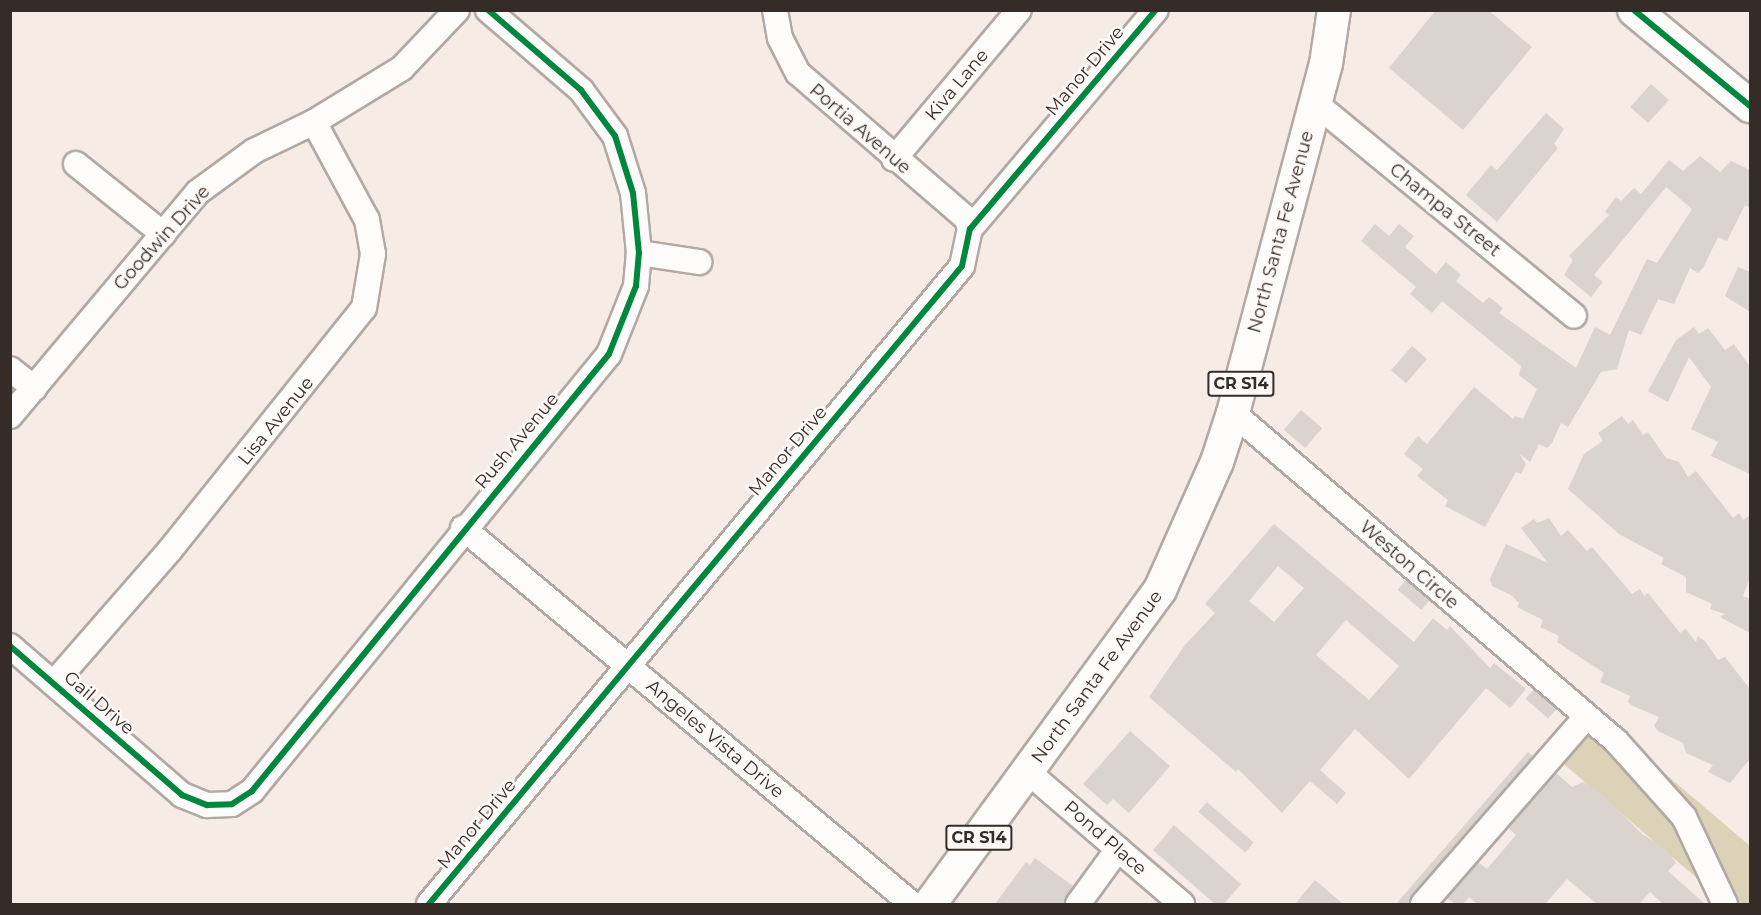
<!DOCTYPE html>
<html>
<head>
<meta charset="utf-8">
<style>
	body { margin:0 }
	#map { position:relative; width:1761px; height:915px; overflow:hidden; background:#f6ebe5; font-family:Montserrat,sans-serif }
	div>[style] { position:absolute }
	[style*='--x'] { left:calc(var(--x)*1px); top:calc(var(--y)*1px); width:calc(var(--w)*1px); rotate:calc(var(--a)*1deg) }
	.green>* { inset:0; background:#dbd2b7 }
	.building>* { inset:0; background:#dbd3cd; transform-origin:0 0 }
	.roads { filter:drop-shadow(2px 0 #b2a9a4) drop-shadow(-2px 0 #b2a9a4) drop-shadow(0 2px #b2a9a4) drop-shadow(0 -2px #b2a9a4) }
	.minor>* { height:24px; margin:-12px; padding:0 12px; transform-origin:12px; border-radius:12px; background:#fefcfb }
	.major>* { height:32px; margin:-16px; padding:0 16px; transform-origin:16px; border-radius:16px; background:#fefcfb }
	.cycleway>* { height:6px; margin:-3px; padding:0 3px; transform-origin:3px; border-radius:3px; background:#00873e }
	span { translate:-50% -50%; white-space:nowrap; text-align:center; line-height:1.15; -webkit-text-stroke:5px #fef9f7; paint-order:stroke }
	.shield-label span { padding:2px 4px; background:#fef9f7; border:2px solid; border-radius:4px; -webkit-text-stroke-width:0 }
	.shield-label { font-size:16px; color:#352c27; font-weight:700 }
	.street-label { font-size:18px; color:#352c27 }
	.frame { position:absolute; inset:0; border:12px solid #352c27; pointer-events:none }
</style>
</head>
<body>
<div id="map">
	<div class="green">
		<div style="clip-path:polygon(1596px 715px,1750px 846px,1750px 904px,1727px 904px,1558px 759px)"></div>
	</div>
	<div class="building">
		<div style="clip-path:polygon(1436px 10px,1488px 10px,1532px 47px,1463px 130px,1389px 68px)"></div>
		<div style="left:1651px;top:84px;width:24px;height:31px;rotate:42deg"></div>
		<div style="clip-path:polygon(1546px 113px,1564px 129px,1554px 144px,1558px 148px,1497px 222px,1466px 195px,1491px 165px,1497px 170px)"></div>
		<div style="clip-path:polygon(1700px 156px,1720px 172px,1731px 161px,1750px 170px,1750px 208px,1745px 205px,1727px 241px,1718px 237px,1703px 268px,1698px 273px,1690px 268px,1674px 304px,1658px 299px,1641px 335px,1629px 330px,1617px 369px,1601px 372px,1568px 427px,1561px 423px,1552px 443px,1547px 448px,1539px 444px,1530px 462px,1519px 453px,1526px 464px,1521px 474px,1516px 472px,1485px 527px,1445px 506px,1448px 500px,1417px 476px,1423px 469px,1404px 454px,1418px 436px,1427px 444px,1474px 387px,1513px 419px,1515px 416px,1523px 419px,1537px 389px,1519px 375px,1521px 366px,1442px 301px,1432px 313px,1410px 294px,1416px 287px,1361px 241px,1375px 224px,1389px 236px,1399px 224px,1414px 236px,1405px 247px,1436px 274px,1446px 262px,1461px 275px,1456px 281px,1483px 303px,1489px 297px,1503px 308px,1499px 313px,1576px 368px,1595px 327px,1610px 335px,1647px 259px,1657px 263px,1692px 209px,1666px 187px,1594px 275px,1603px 282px,1591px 297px,1564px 275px,1573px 260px,1569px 256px,1609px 215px,1605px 212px,1616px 197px,1621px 201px,1634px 188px,1641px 194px,1669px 160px,1683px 171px)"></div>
		<div style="clip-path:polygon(1738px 267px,1750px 272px,1750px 312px,1725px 296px)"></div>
		<div style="clip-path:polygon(1694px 327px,1699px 334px,1708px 328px,1725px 350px,1734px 344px,1750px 367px,1750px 474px,1711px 456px,1718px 442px,1691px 429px,1711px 387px,1689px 357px,1668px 402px,1648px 391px,1676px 340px)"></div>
		<div style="left:1412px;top:346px;width:20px;height:32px;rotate:41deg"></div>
		<div style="left:1301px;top:410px;width:28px;height:26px;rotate:41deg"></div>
		<div style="clip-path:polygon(1622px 416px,1628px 424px,1633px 420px,1643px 435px,1648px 432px,1666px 458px,1679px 462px,1688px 477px,1696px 471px,1733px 518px,1739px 513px,1743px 520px,1750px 515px,1750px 578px,1743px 596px,1750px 599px,1750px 633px,1720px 617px,1725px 614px,1710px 609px,1712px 604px,1686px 592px,1686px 577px,1661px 564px,1664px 558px,1619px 534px,1568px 489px,1584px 454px,1603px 441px,1598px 433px)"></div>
		<div style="clip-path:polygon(1549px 518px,1561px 536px,1568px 530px,1587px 551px,1592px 547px,1632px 594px,1640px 589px,1644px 596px,1648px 593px,1680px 633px,1686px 629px,1696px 642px,1698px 636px,1705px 641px,1718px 660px,1725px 657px,1750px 689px,1750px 759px,1730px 783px,1708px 772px,1713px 765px,1686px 753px,1683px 743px,1658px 731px,1654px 726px,1659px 717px,1633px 706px,1628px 702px,1630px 696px,1600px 682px,1604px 673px,1557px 642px,1559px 636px,1540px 627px,1543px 620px,1517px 607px,1519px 603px,1511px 595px,1492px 586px,1490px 579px,1506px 544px,1548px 563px,1521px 528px,1534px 519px,1537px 523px)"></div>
		<div style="clip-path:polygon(evenodd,1274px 524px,1414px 642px,1433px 618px,1447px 630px,1450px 626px,1490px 668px,1494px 663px,1526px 689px,1510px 708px,1486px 688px,1409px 779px,1355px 729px,1320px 770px,1346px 793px,1337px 804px,1310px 781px,1282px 813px,1238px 769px,1236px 772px,1149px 697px,1185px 645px,1215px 613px,1205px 604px,1274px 524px,1278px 566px,1304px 588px,1274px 622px,1249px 601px,1278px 566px,1274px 524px,1346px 620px,1399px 666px,1369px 700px,1316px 655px,1346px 620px)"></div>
		<div style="left:1406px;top:580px;width:31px;height:13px;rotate:40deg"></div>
		<div style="left:1534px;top:689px;width:30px;height:13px;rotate:41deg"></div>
		<div style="clip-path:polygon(1130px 731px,1170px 766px,1129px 813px,1113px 799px,1107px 805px,1083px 784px)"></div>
		<div style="clip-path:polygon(1528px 752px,1533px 756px,1412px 895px,1409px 904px,1396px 904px)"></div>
		<div style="clip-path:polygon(1556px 773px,1572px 787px,1583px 782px,1598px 790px,1642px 834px,1666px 849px,1676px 863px,1668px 871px,1705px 904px,1663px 904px,1650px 892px,1639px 904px,1597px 904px,1567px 879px,1545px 904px,1477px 904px,1469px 897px,1463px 904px,1455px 904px,1447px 898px,1478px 862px,1487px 869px,1516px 835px,1508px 828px)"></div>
		<div style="left:1207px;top:802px;width:62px;height:13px;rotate:41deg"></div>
		<div style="clip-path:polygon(1174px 825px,1241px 884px,1224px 904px,1215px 904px,1153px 850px)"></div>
		<div style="clip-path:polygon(1035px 858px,1073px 886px,1064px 904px,995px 904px,1026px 862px,1030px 865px)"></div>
		<div style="clip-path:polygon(1315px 880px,1343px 904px,1295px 904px)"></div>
	</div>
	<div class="roads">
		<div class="minor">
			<div style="--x:775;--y:10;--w:28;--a:80"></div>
			<div style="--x:780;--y:38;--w:39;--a:63"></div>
			<div style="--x:798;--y:73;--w:223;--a:40.8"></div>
			<div style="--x:967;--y:219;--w:10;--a:73"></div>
			<div style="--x:1315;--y:103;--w:335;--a:39.4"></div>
			<div style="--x:894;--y:159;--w:194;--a:-50"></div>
			<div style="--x:76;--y:164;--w:112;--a:38.8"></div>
			<div style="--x:639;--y:253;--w:61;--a:8.5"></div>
			<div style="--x:10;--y:369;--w:31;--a:38"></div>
			<div style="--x:1233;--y:413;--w:504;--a:40.58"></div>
			<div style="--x:1616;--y:741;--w:102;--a:48.2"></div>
			<div style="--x:1684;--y:817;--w:96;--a:64.8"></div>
			<div style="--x:10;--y:416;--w:292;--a:-50"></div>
			<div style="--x:198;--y:192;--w:69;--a:-36.2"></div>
			<div style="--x:254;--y:151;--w:67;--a:-25.8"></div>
			<div style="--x:314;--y:122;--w:103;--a:-31.5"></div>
			<div style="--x:402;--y:68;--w:80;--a:-46.5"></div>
			<div style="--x:463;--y:528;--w:586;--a:39.94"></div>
			<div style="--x:10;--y:646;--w:228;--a:40.9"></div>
			<div style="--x:182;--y:795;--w:27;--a:22"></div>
			<div style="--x:207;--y:805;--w:25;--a:-2"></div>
			<div style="--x:232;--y:804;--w:24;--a:-33"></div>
			<div style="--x:252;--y:791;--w:564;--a:-50.75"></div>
			<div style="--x:609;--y:354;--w:73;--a:-68.3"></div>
			<div style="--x:636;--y:286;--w:33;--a:-85"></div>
			<div style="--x:639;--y:253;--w:60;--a:-95.7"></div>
			<div style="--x:633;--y:193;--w:60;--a:-107.5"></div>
			<div style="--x:615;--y:136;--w:57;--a:-126.5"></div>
			<div style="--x:581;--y:90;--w:123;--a:-139.3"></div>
			<div style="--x:54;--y:683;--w:176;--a:-48.9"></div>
			<div style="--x:170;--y:550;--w:310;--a:-51.3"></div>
			<div style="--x:364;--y:308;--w:55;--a:-80.5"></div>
			<div style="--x:373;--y:254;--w:35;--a:-100"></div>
			<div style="--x:367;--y:220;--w:111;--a:-118.4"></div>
			<div style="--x:1028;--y:772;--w:203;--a:40.6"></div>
			<div style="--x:429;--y:904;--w:831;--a:-50.12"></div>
			<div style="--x:962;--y:266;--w:38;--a:-78"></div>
			<div style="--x:970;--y:229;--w:287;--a:-49.7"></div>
			<div style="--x:1078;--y:904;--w:68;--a:-54"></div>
			<div style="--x:1423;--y:904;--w:248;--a:-48.9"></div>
		</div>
		<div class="major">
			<div style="--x:1634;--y:10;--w:151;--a:39.6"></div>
			<div style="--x:930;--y:904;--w:389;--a:-53.8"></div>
			<div style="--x:1160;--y:590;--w:140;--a:-66"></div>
			<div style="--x:1217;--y:462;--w:52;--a:-71.9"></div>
			<div style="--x:1233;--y:413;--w:361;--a:-75.1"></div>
			<div style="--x:1326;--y:64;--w:55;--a:-81.6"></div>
		</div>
	</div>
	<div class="cycleway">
		<div style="--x:1634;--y:10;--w:151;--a:39.6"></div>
		<div style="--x:10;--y:646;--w:228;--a:40.9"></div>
		<div style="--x:182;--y:795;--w:27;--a:22"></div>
		<div style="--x:207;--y:805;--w:25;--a:-2"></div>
		<div style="--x:232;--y:804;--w:24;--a:-33"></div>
		<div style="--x:252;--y:791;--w:564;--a:-50.75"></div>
		<div style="--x:609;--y:354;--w:73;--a:-68.3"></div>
		<div style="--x:636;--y:286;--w:33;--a:-85"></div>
		<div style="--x:639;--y:253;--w:60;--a:-95.7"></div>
		<div style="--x:633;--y:193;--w:60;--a:-107.5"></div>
		<div style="--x:615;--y:136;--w:57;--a:-126.5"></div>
		<div style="--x:581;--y:90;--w:123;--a:-139.3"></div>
		<div style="--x:429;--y:904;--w:831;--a:-50.12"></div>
		<div style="--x:962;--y:266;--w:38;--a:-78"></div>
		<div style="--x:970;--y:229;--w:287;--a:-49.7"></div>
	</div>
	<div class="shield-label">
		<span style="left:1241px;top:384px">CR S14</span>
		<span style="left:979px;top:838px">CR S14</span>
	</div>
	<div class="street-label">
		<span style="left:1085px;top:71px;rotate:-50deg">Manor Drive</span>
		<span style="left:957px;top:85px;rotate:-50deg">Kiva Lane</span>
		<span style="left:860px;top:129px;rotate:41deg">Portia Avenue</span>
		<span style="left:1445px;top:210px;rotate:39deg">Champa Street</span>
		<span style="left:1281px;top:232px;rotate:-75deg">North Santa Fe Avenue</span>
		<span style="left:162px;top:238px;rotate:-48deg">Goodwin Drive</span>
		<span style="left:276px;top:421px;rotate:-51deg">Lisa Avenue</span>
		<span style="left:517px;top:441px;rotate:-50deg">Rush Avenue</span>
		<span style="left:788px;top:451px;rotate:-50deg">Manor Drive</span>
		<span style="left:1409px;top:565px;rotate:41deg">Weston Circle</span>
		<span style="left:1097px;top:677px;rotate:-54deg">North Santa Fe Avenue</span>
		<span style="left:99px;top:703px;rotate:41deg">Gail Drive</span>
		<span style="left:715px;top:739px;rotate:40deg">Angeles Vista Drive</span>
		<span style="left:477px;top:824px;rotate:-50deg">Manor Drive</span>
		<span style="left:1105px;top:838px;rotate:41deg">Pond Place</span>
	</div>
	<div class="frame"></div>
</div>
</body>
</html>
